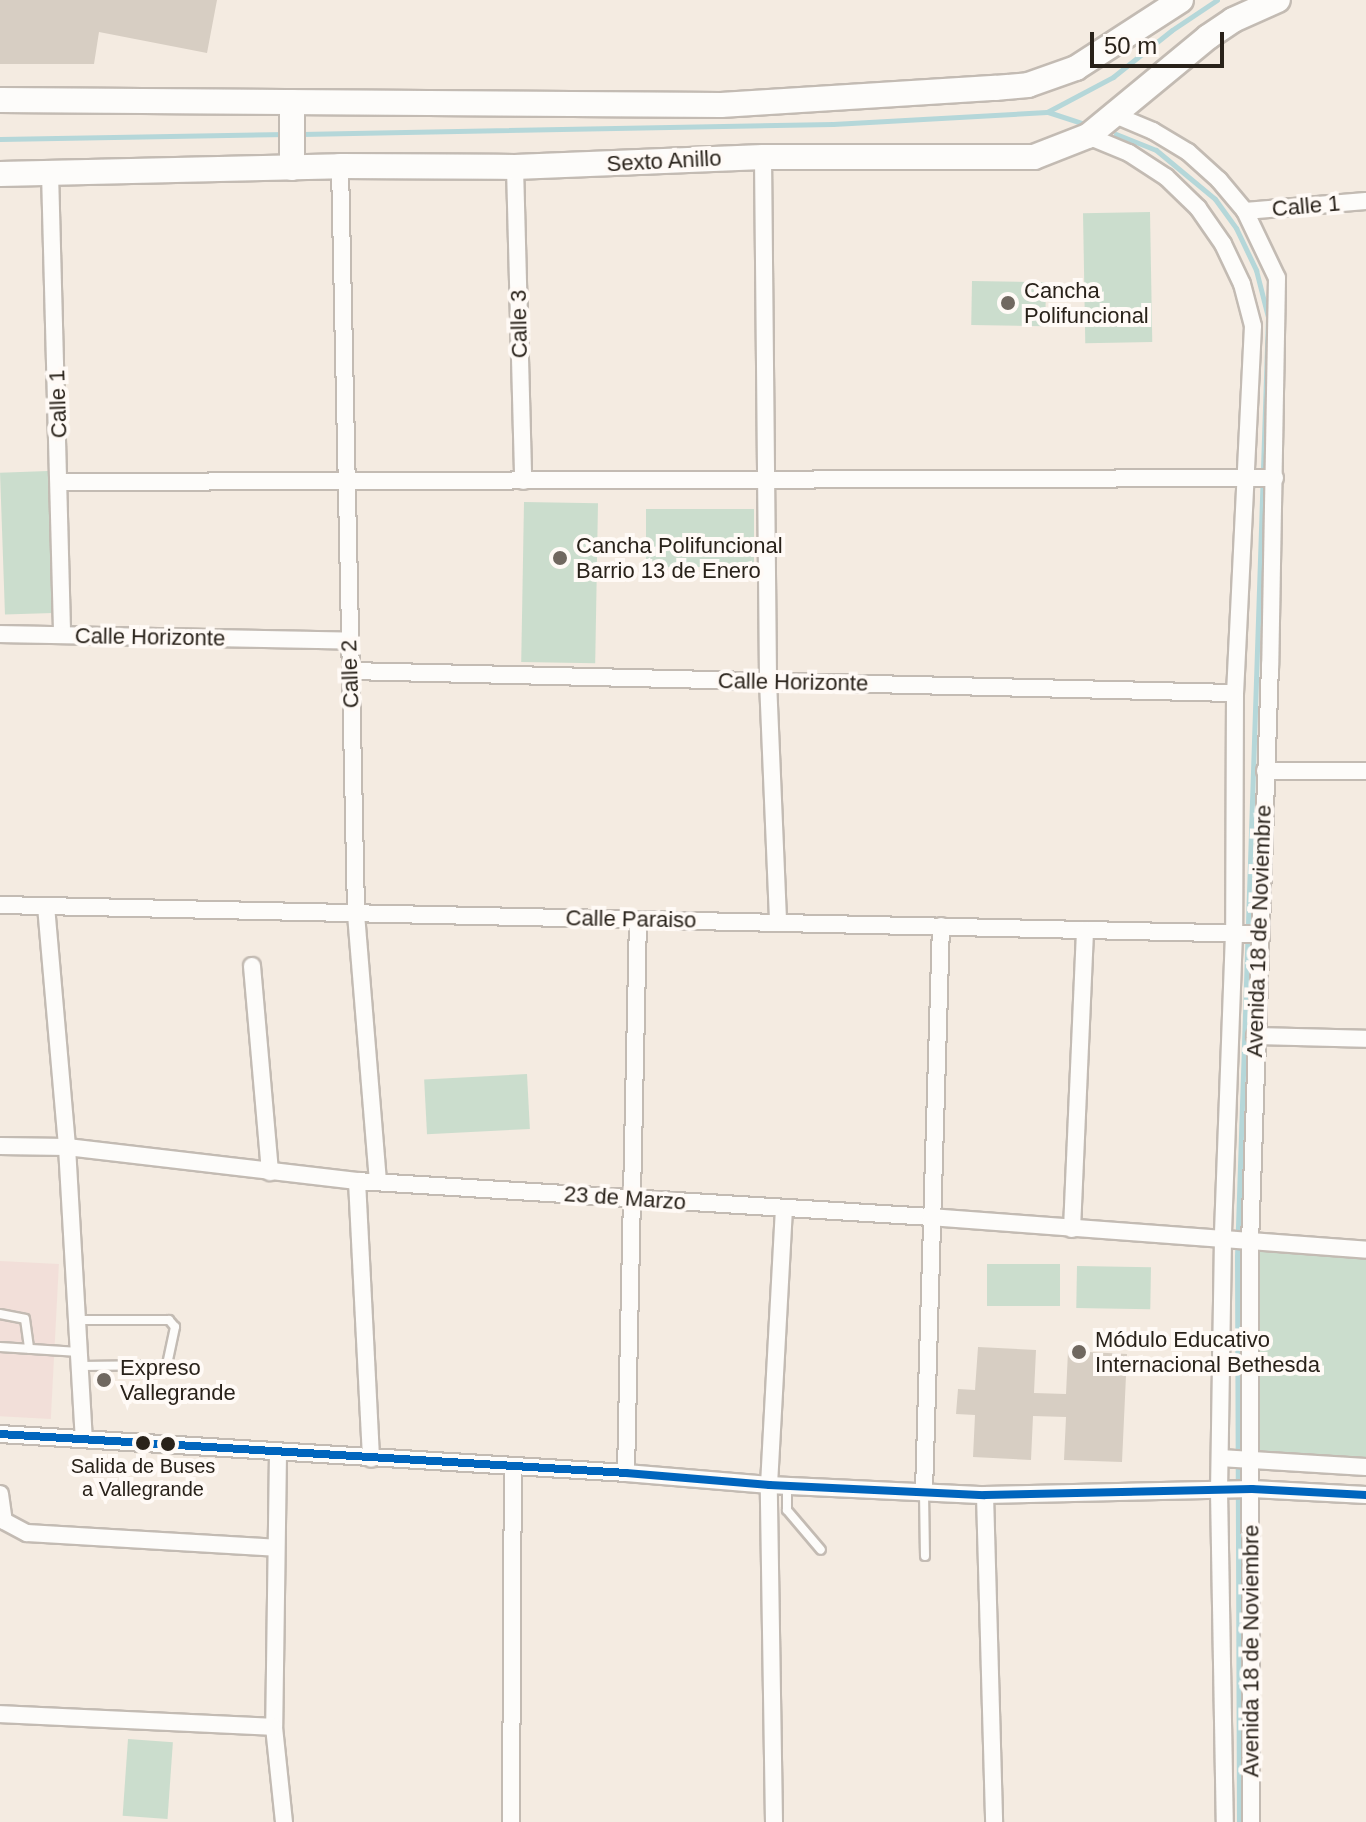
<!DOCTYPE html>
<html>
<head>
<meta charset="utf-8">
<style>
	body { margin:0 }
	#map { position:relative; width:1366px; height:1822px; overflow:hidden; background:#f4ebe1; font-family:Helvetica,sans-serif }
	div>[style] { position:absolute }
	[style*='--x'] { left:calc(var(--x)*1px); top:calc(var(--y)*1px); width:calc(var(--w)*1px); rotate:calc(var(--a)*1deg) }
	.commercial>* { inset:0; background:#f2dfd9; transform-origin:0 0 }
	.green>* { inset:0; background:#cbddcd; transform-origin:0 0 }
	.stream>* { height:5px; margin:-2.5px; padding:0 2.5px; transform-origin:2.5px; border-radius:2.5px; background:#b5d7d9 }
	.building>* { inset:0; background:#d7cec3 }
	.roads { filter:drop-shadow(2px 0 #c3bbb3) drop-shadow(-2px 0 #c3bbb3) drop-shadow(0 2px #c3bbb3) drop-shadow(0 -2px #c3bbb3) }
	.lane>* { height:8px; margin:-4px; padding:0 4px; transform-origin:4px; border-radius:4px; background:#fdfcfa }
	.street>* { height:16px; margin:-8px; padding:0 8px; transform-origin:8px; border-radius:8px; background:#fdfcfa }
	.secondary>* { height:24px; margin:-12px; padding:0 12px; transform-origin:12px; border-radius:12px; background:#fdfcfa }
	.bus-1>* { height:8px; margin:-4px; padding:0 4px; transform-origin:4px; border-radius:4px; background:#0065bd }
	.dots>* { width:22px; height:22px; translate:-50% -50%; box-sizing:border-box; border:4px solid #fffaf6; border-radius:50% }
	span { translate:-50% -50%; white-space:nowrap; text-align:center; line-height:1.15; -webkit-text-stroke:8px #fffaf6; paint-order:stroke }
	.bus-label { font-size:20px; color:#29221a }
	.street-label { font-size:22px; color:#29221a }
	.poi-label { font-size:22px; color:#29221a }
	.left { translate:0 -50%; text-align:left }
	.scale { position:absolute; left:1090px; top:32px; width:134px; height:36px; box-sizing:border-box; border:4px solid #29221a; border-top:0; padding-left:10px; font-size:24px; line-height:28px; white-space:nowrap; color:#29221a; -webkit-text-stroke:6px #fffaf6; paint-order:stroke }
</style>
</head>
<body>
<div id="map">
	<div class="commercial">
		<div style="left:0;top:1261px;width:59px;height:155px;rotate:3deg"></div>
	</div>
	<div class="green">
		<div style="left:1150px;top:212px;width:130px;height:67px;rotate:89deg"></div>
		<div style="left:972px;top:281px;width:74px;height:44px;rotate:1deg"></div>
		<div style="left:48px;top:471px;width:142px;height:48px;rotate:88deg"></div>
		<div style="left:524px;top:502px;width:74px;height:160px;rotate:1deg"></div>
		<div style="left:646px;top:509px;width:108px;height:58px"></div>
		<div style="left:527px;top:1074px;width:55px;height:103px;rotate:87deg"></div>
		<div style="clip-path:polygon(1245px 1251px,1366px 1255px,1366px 1466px,1259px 1461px,1244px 1445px)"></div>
		<div style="left:987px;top:1264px;width:73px;height:42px"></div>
		<div style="left:1077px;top:1266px;width:74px;height:42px;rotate:1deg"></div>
		<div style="left:128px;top:1739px;width:45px;height:77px;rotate:4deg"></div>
	</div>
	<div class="stream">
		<div style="--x:1048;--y:112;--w:35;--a:18"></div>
		<div style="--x:301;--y:134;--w:532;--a:-1.08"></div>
		<div style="--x:833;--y:124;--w:214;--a:-3.2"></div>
		<div style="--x:1047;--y:112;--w:75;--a:-27.9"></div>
		<div style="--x:1113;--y:77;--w:75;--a:-38.5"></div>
		<div style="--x:1172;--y:30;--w:54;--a:-33.7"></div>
		<div style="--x:1116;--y:134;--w:43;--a:21.8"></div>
		<div style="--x:1156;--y:150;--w:77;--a:39.7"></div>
		<div style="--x:1215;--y:199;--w:36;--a:54"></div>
		<div style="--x:1236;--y:228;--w:47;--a:64.5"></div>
		<div style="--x:1256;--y:270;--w:49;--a:75.7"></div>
		<div style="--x:1268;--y:317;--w:940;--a:91.89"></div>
		<div style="--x:1237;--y:1256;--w:566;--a:89.8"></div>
		<div style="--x:0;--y:139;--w:287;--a:-1"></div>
	</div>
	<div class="building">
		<div style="clip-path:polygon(0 0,217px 0,207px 53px,99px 32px,94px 64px,0 64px)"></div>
		<div style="clip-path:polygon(978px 1347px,1036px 1350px,1034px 1393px,1066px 1394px,1068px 1351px,1127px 1354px,1122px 1462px,1064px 1460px,1066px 1417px,1033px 1416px,1031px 1460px,973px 1457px,975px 1415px,956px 1414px,958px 1389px,975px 1390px)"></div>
	</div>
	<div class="roads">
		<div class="lane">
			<div style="--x:0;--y:1314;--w:25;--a:11"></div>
			<div style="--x:25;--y:1319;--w:30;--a:82"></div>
			<div style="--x:77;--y:1320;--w:92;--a:0"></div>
			<div style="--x:169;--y:1320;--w:9;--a:49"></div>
			<div style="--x:175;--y:1327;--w:39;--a:102"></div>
			<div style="--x:167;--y:1365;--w:87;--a:179.3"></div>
			<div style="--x:0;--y:1347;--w:79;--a:3.6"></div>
			<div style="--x:787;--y:1486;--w:24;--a:90"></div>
			<div style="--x:787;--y:1510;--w:52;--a:49.6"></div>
			<div style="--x:924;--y:1493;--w:63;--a:89.1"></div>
		</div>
		<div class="street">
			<div style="--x:1115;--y:115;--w:41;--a:22.8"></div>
			<div style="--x:1153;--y:131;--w:41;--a:31"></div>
			<div style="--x:1188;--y:152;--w:42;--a:42.1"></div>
			<div style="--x:1219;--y:180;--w:40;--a:50"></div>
			<div style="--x:1245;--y:211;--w:74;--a:64.5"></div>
			<div style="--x:1277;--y:278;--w:387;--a:91"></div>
			<div style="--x:1270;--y:665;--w:578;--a:91.98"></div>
			<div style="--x:1250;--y:1243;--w:579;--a:89.9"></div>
			<div style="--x:1088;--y:136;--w:44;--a:22.5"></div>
			<div style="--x:1129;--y:153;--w:44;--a:33"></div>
			<div style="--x:1166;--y:177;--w:45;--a:44.1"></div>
			<div style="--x:1198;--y:208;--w:44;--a:55.2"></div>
			<div style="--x:1223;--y:244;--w:44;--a:64.6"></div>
			<div style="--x:1242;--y:284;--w:43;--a:75.3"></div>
			<div style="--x:1253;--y:326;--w:367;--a:92.8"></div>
			<div style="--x:1235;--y:693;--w:240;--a:90.2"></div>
			<div style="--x:1234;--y:933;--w:305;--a:92.1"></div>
			<div style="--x:1223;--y:1238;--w:253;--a:90.9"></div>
			<div style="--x:1219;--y:1491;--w:331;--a:89"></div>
			<div style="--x:763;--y:157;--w:524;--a:89.45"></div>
			<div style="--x:768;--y:681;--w:241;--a:87.6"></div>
			<div style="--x:340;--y:166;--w:748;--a:88.77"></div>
			<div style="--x:356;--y:914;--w:268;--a:85.3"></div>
			<div style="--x:515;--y:167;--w:314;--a:88.5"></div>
			<div style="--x:50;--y:172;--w:463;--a:88.5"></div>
			<div style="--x:1245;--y:211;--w:121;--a:-4.7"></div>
			<div style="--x:61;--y:482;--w:1214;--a:-0.19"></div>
			<div style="--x:0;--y:634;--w:349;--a:1.1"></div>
			<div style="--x:351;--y:671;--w:884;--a:1.43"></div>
			<div style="--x:1265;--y:771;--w:101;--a:0"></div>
			<div style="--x:0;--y:905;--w:1261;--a:1.32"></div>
			<div style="--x:46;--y:906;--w:242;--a:85"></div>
			<div style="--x:67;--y:1147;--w:292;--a:86.7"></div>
			<div style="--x:252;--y:966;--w:207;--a:85"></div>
			<div style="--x:1255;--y:1036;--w:111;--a:1.5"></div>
			<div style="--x:0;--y:1146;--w:67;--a:0.9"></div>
			<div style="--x:67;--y:1147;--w:292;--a:6.7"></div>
			<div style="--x:357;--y:1181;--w:575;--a:3.59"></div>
			<div style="--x:931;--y:1217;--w:436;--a:4.3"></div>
			<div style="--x:357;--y:1181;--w:278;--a:87.1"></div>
			<div style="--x:1072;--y:1229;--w:299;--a:-87.5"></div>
			<div style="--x:0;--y:1434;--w:627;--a:3.56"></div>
			<div style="--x:626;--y:1473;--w:144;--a:4.8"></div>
			<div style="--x:769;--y:1485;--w:216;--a:2.7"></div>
			<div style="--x:985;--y:1495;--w:267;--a:-1.3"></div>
			<div style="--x:1252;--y:1489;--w:114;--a:3"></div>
			<div style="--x:278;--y:1453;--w:274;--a:90.8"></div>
			<div style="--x:274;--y:1727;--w:96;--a:84"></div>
			<div style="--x:1220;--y:1458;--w:146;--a:3.5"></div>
			<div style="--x:626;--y:1473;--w:553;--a:-88.76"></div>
			<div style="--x:924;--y:1491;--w:565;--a:-88.28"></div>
			<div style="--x:0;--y:1494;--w:27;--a:82"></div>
			<div style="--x:4;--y:1521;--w:26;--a:28"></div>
			<div style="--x:27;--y:1533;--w:249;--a:3.4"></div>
			<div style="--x:985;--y:1495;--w:327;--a:88.4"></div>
			<div style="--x:0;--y:1714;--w:274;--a:2.7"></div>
			<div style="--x:511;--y:1822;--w:355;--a:-89.7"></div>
			<div style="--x:774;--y:1822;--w:337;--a:-90.9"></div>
			<div style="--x:769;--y:1485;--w:276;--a:-86.9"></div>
		</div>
		<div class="secondary">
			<div style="--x:0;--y:100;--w:721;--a:0.4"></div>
			<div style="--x:721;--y:105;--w:275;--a:-3.6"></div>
			<div style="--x:995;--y:88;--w:33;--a:-5"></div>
			<div style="--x:1028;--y:85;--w:51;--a:-19.5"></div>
			<div style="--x:1076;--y:68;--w:125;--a:-32.9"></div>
			<div style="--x:292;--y:102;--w:66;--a:90"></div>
			<div style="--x:0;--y:174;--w:340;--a:-1.3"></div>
			<div style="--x:340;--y:166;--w:175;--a:0.3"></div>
			<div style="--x:515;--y:167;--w:248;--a:-2.3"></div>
			<div style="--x:763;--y:157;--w:271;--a:0"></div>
			<div style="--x:1034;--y:157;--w:58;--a:-21.3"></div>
			<div style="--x:1088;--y:136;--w:156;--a:-39.5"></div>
			<div style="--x:1208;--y:37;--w:30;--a:-34"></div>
			<div style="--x:1233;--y:20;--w:49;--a:-24"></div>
		</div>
	</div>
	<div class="bus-1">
		<div style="--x:0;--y:1434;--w:627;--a:3.56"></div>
		<div style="--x:626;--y:1473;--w:144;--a:4.8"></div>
		<div style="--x:769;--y:1485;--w:216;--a:2.7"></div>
		<div style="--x:985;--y:1495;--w:267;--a:-1.3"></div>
		<div style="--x:1252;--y:1489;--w:114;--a:3"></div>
	</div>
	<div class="dots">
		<div style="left:1008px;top:303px;background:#706860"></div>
		<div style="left:560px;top:558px;background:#706860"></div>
		<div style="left:1079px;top:1352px;background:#706860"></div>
		<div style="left:104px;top:1380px;background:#706860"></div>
		<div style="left:143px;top:1443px;background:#29221a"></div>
		<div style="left:168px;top:1444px;background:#29221a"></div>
	</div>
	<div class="bus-label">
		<span style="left:143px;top:1478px">Salida de Buses<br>a Vallegrande</span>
	</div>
	<div class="street-label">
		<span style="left:664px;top:161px;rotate:-3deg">Sexto Anillo</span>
		<span style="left:1306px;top:206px;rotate:-5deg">Calle 1</span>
		<span style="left:519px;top:324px;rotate:-91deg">Calle 3</span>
		<span style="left:58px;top:404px;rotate:-92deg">Calle 1</span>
		<span style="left:150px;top:637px;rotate:1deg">Calle Horizonte</span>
		<span style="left:350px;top:674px;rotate:-92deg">Calle 2</span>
		<span style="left:793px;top:682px;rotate:1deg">Calle Horizonte</span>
		<span style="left:631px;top:919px;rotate:1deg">Calle Paraiso</span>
		<span style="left:1259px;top:931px;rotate:-88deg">Avenida 18 de Noviembre</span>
		<span style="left:625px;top:1198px;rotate:4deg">23 de Marzo</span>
		<span style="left:1251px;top:1651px;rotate:-90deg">Avenida 18 de Noviembre</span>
	</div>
	<div class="poi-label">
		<span class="left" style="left:1024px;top:303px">Cancha<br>Polifuncional</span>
		<span class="left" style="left:576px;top:558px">Cancha Polifuncional<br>Barrio 13 de Enero</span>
		<span class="left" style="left:1095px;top:1352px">Módulo Educativo<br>Internacional Bethesda</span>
		<span class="left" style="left:120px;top:1380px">Expreso<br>Vallegrande</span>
	</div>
	<div class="scale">50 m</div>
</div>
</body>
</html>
